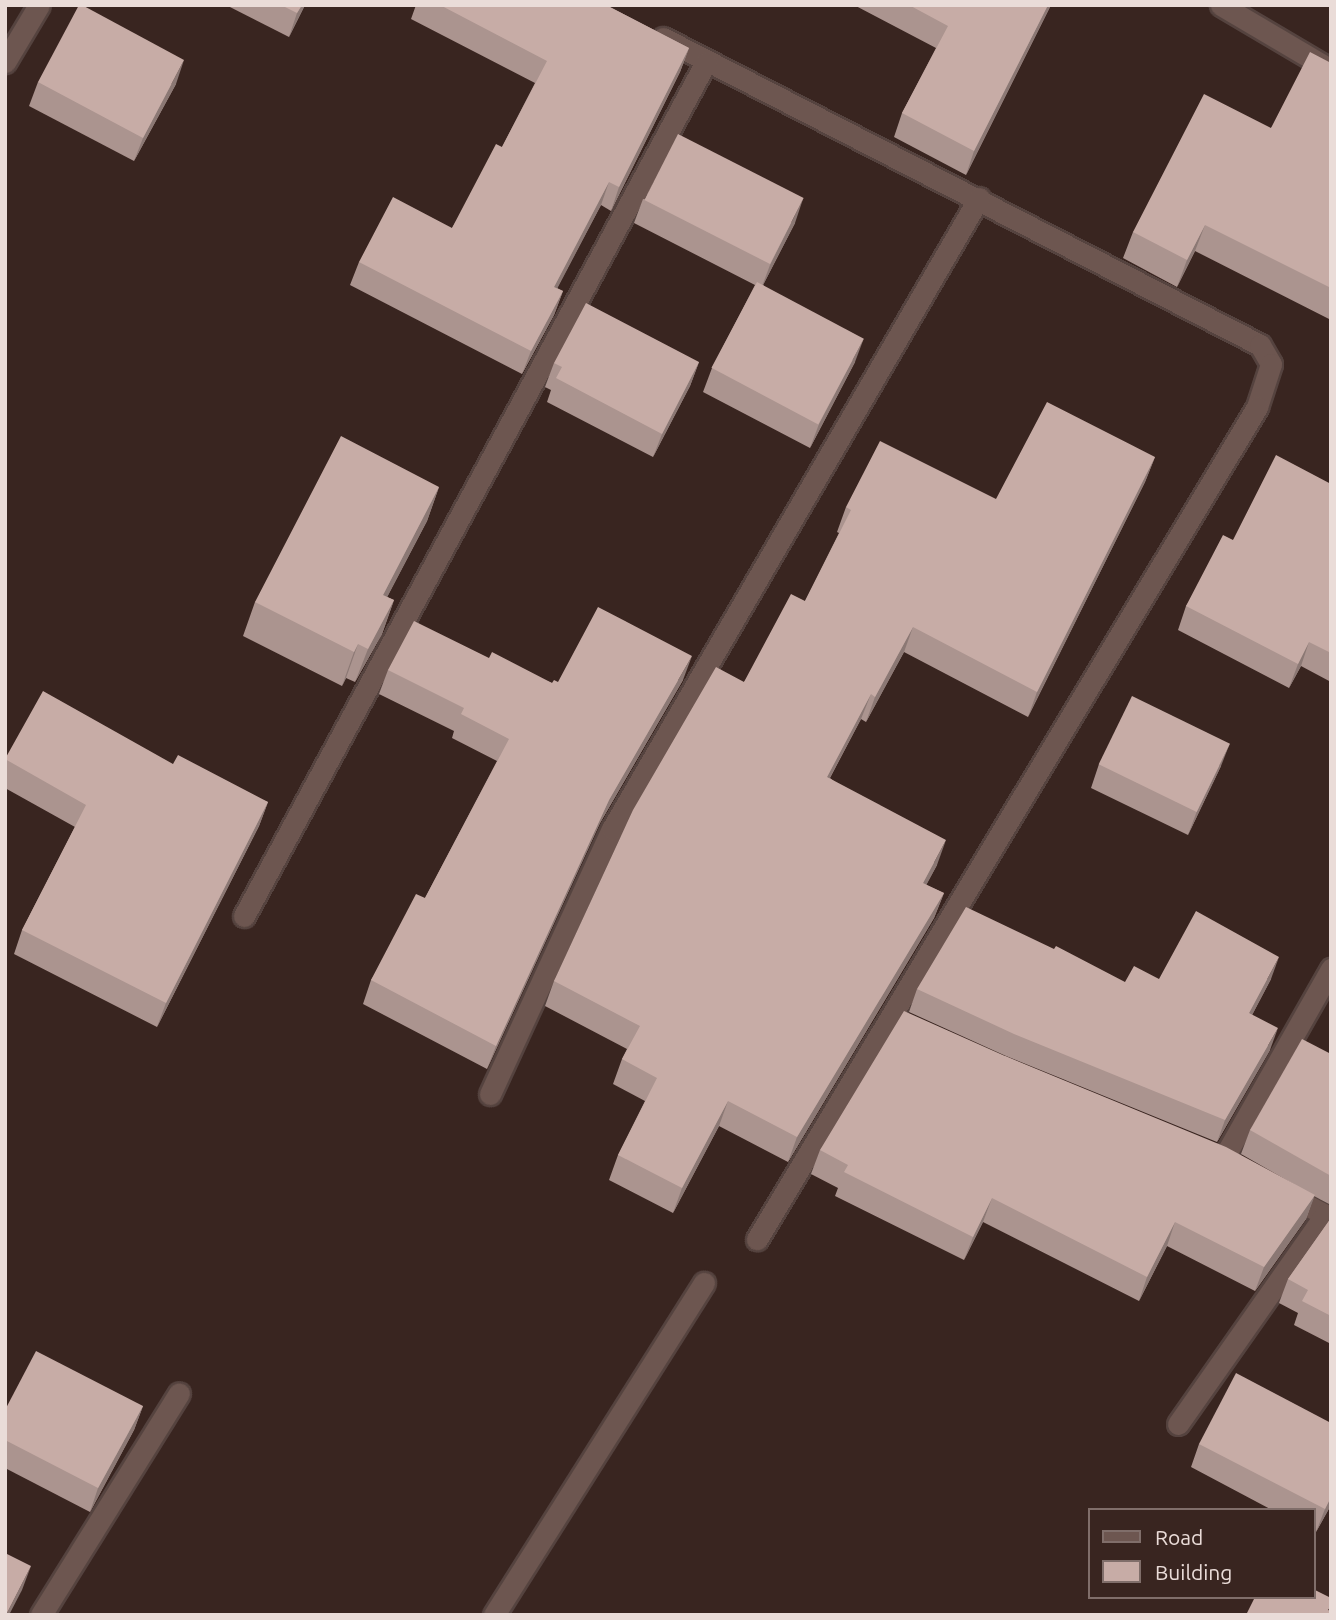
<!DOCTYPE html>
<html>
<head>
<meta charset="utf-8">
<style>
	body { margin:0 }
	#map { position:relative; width:1336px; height:1620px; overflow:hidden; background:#392520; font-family:Ubuntu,sans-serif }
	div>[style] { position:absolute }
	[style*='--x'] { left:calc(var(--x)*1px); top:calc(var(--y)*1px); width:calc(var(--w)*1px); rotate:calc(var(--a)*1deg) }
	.roads { filter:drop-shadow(2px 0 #55433f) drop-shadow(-2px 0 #55433f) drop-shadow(0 2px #55433f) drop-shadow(0 -2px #55433f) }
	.minor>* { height:21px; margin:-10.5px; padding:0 10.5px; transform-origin:10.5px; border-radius:10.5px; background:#6d5650 }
	.wall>* { inset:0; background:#ab948f }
	.shaded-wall>* { inset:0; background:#8b7874 }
	.building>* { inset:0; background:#c7aca6; transform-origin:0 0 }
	span { translate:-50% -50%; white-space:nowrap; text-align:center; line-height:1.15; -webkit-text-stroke:7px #392520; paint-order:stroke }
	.frame { position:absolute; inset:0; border:7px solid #eadcd8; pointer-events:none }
	.legend { position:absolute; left:1088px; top:1508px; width:228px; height:91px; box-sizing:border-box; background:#392520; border:2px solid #806e6a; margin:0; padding:9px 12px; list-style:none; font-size:21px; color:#eadcd8 }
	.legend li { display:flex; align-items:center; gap:14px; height:35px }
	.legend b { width:35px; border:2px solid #806e6a }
</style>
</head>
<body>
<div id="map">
	<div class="roads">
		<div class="minor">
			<div style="--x:1221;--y:5;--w:128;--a:30.6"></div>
			<div style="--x:663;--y:38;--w:671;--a:27.21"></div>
			<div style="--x:1260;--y:345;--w:22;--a:60"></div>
			<div style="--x:1271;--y:364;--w:45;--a:108"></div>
			<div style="--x:1257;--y:407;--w:971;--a:121"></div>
			<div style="--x:5;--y:62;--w:66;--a:-59.2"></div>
			<div style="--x:244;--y:916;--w:971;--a:-61.59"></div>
			<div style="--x:490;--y:1094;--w:292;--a:-65.3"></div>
			<div style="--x:612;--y:829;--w:730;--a:-59.82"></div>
			<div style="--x:1223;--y:1159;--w:219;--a:-60.4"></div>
			<div style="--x:1286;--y:1194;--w:51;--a:28.1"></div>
			<div style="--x:1178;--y:1424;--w:256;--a:-54.9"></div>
			<div style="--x:41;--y:1615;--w:261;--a:-58.1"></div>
			<div style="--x:494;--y:1615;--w:393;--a:-57.7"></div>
		</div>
	</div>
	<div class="wall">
		<div style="clip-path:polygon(226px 5px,305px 5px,289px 37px)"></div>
		<div style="clip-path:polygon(416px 5px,606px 5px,689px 48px,680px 72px,611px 211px,601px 205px,557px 288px,563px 291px,554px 315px,522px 374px,350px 285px,359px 262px,452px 228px,502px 147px,535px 83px,411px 19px)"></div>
		<div style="clip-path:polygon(854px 5px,1051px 5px,966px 175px,894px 137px,902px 113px,936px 48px)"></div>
		<div style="clip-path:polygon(1331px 63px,1331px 320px,1195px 251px,1177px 287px,1123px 258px,1133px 232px,1271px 128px)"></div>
		<div style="clip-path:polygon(38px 82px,176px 84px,134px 161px,29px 106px)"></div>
		<div style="clip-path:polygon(643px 199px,795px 223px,763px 285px,855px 362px,810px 448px,703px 392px,712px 368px,755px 285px,634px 223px)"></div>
		<div style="clip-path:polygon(699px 362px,690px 386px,653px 457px,547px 402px,551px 390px,545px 387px,554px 363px)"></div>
		<div style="clip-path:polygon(1155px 457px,1145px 482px,1028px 717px,904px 652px,866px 722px,861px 719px,830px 778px,937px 865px,926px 885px,944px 893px,934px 918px,788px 1162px,719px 1126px,673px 1213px,609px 1180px,618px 1155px,645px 1101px,613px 1084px,622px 1059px,627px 1049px,545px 1006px,554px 981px,744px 682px,805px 601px,839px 533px,837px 532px,846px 507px,996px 499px)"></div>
		<div style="clip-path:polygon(1331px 484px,1331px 682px,1301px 666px,1289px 688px,1178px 630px,1186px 606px,1233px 540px)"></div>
		<div style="clip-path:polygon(439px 487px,427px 521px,387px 597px,394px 600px,382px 634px,355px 682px,346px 678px,342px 686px,243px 636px,255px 602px)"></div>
		<div style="clip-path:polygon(489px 658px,552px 683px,558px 682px,683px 680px,600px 823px,487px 1069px,363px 1004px,371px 980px,425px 898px,497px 761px,452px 738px,454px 731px,379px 694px,388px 670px)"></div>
		<div style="clip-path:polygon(5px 757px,173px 764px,268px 802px,259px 826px,157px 1027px,14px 954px,22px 930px,75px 827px,5px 788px)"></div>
		<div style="clip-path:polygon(1099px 764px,1221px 766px,1188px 835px,1091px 788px)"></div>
		<div style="clip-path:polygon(1159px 979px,1271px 979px,1252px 1015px,1270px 1050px,1217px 1142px,1006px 1056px,909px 1012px,917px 989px,1125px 982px)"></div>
		<div style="clip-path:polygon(1331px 1054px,1331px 1205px,1314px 1196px,1306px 1219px,1255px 1291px,1167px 1246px,1139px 1301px,983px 1222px,964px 1260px,835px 1196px,838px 1188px,811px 1174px,820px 1150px,1005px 1056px,1297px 1186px,1241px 1154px,1250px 1130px)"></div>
		<div style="clip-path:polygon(1331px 1218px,1331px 1344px,1294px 1325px,1298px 1313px,1279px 1303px,1288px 1279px)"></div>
		<div style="clip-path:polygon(143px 1406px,134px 1430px,90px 1512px,5px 1468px,5px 1410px)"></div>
		<div style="clip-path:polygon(1331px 1423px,1331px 1505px,1316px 1532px,1313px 1531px,1313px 1510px,1272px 1510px,1191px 1467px,1199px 1444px)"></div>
	</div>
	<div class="shaded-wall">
		<div style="clip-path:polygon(302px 5px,305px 5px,289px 37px,297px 13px)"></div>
		<div style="clip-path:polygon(1048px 5px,1051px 5px,966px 175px,974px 151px)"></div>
		<div style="clip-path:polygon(689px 48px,680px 72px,611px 211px,619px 187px)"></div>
		<div style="clip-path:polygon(184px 60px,176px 84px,134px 161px,143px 138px)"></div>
		<div style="clip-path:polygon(609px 182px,601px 205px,546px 310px,554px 287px)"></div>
		<div style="clip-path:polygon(803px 199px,795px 223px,761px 289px,770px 265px)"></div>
		<div style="clip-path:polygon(1205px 225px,1195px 251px,1177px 287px,1187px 260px)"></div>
		<div style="clip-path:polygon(563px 291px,554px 315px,522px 374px,531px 351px)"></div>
		<div style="clip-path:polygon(864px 338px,855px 362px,810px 448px,819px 424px)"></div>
		<div style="clip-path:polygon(699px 362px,690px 386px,653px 457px,662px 434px)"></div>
		<div style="clip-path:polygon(1155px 457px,1145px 482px,1028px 717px,1037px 692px)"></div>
		<div style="clip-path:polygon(439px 487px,427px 521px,371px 628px,383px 595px)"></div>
		<div style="clip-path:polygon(394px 600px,382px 634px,355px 682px,368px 649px)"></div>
		<div style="clip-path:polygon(913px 627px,904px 652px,866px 722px,875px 697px)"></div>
		<div style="clip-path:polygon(1309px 642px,1301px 666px,1289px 688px,1298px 664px)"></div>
		<div style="clip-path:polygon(358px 644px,346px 678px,342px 686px,354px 652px)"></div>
		<div style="clip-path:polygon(692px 656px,683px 680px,600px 823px,487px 1069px,496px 1046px,609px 800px)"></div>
		<div style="clip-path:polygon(871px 694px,861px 719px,817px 802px,827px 777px)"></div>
		<div style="clip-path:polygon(1230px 743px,1221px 766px,1188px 835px,1197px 811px)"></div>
		<div style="clip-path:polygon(268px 802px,259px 826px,157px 1027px,166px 1003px)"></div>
		<div style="clip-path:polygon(946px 840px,937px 865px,914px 908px,923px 883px)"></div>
		<div style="clip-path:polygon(944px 893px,934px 918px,788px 1162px,797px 1137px)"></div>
		<div style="clip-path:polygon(1279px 957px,1271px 979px,1241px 1036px,1249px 1013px)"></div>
		<div style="clip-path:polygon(1278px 1028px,1270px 1050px,1217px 1142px,1225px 1120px)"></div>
		<div style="clip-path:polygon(728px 1101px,719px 1126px,673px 1213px,682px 1188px)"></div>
		<div style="clip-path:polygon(1315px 1195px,1306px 1219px,1255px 1291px,1264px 1267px)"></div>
		<div style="clip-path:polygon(992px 1198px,983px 1222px,964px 1260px,973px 1237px)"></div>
		<div style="clip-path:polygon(1175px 1222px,1167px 1246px,1139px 1301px,1147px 1277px)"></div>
		<div style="clip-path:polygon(143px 1406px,134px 1430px,90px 1512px,98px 1488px)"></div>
		<div style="clip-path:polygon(1331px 1497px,1331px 1505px,1316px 1532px,1325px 1509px)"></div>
		<div style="clip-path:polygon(31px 1566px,22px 1590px,9px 1615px,6px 1615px)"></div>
	</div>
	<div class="building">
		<div style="clip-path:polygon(79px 5px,82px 5px,184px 60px,143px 138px,38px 82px)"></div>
		<div style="clip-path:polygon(281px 5px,302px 5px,297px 13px)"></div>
		<div style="clip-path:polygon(440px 5px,606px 5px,689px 48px,619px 187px,609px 182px,554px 287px,563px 291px,531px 351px,359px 262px,393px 197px,452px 228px,496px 144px,502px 147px,547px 61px)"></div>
		<div style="clip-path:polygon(909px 5px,1048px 5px,974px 151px,902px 113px,948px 26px)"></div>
		<div style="clip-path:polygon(1310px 52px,1331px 63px,1331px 288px,1205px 225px,1187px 260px,1133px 232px,1204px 94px,1271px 128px)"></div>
		<div style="left:678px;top:134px;width:141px;height:74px;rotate:27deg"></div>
		<div style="left:757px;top:282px;width:121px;height:97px;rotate:28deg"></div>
		<div style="clip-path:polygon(586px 303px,699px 362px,662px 434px,556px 378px,562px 367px,554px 363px)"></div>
		<div style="clip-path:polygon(1047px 402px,1155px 457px,1037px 692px,913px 627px,875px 697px,871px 694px,827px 777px,946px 840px,923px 883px,944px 893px,797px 1137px,728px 1101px,682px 1188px,618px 1155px,657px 1078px,622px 1059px,640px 1026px,554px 981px,633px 810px,716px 667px,744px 682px,791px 594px,805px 601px,851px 510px,846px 507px,880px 441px,996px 499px)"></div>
		<div style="clip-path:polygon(341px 436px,439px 487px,383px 595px,394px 600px,368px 649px,358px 644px,354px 652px,255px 602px)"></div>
		<div style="clip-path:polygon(1276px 455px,1331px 484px,1331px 653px,1309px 642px,1298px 664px,1186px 606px,1223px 535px,1233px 540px)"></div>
		<div style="clip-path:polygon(598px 607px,692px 656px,609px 800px,496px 1046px,371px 980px,416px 894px,425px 898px,509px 739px,461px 714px,464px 708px,388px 670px,414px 621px,489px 658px,492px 652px,552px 683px,554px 680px,558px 682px)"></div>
		<div style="clip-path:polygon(43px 691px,173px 764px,178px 755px,268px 802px,166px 1003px,22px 930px,86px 805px,5px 759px)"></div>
		<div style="left:1132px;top:696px;width:109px;height:76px;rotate:26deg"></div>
		<div style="clip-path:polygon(966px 907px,1054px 949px,1056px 946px,1125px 982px,1134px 966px,1159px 979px,1196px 911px,1279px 957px,1249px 1013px,1278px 1028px,1225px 1120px,1014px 1034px,917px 989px)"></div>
		<div style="clip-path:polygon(904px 1011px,1005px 1056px,1226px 1147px,1315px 1195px,1264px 1267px,1175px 1222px,1147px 1277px,992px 1198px,973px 1237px,844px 1172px,848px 1165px,820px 1150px)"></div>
		<div style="clip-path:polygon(1302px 1039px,1331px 1054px,1331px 1176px,1250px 1130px)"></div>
		<div style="clip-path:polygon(1331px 1218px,1331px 1316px,1302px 1301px,1308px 1290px,1288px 1279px)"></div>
		<div style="clip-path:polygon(36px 1351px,143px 1406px,98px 1488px,5px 1440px,5px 1410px)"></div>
		<div style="clip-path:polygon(1236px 1373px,1331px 1423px,1331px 1497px,1325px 1509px,1199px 1444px)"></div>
		<div style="clip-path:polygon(5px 1553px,31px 1566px,6px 1615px,5px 1615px)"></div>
		<div style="clip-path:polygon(1313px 1589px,1331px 1598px,1331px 1606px,1328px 1610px,1331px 1611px,1331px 1615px,1246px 1615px,1255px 1597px,1313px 1597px)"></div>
	</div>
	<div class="frame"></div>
	<ul class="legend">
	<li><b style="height:9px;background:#6d5650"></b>Road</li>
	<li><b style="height:19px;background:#c7aca6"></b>Building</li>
	</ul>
</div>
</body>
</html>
